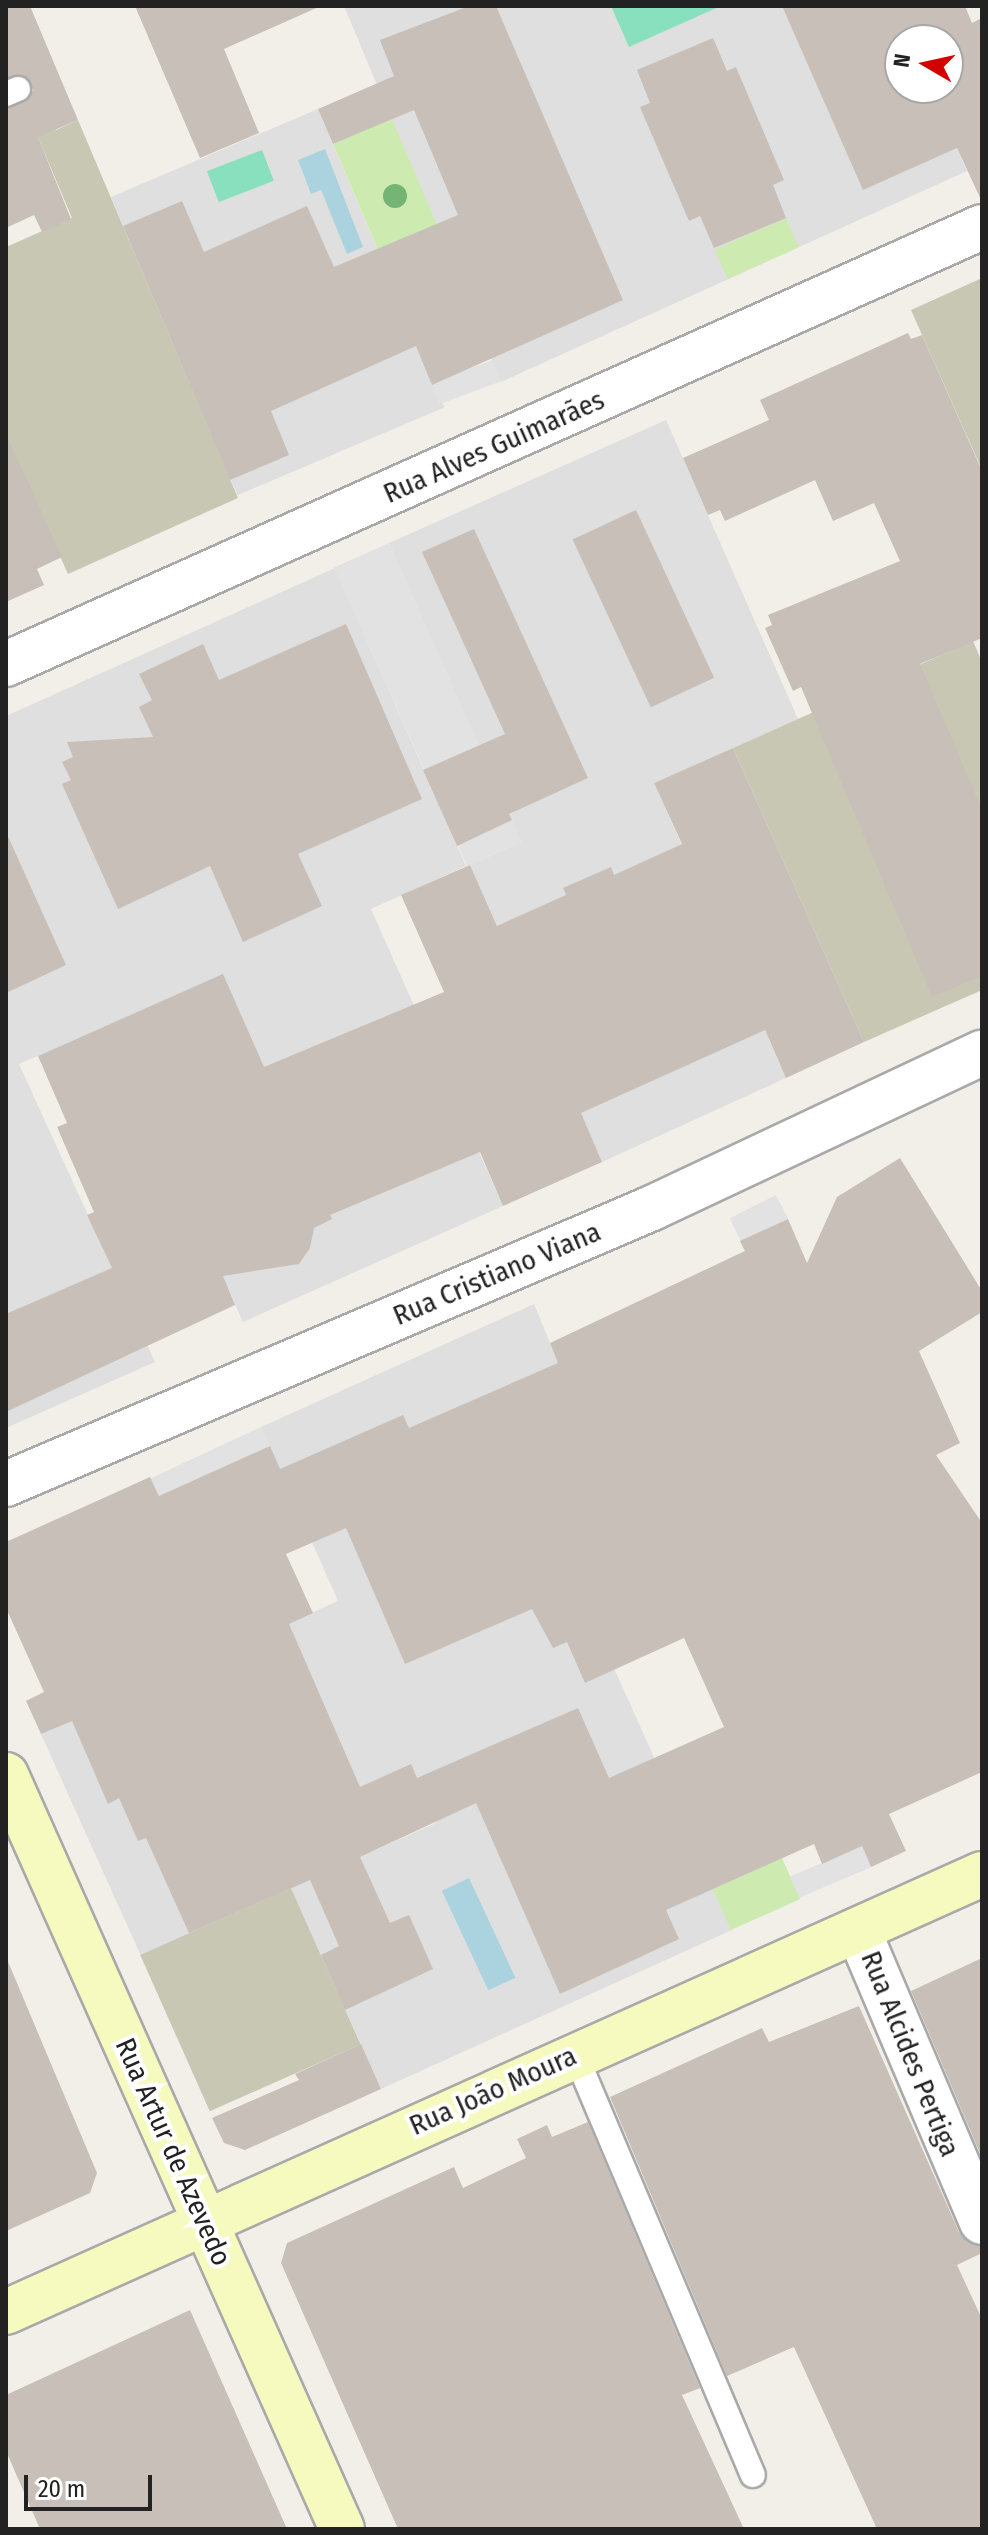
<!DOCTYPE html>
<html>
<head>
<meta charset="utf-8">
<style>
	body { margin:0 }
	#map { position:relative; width:988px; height:2535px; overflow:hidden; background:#f2efe9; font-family:"Fira Sans Condensed",sans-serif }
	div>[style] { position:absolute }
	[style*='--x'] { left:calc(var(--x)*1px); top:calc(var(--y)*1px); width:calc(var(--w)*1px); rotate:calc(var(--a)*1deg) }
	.residential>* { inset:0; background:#e0dfdf; transform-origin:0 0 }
	.construction>* { inset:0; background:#c7c7b4; transform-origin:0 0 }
	.grass>* { inset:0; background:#cdebb0; transform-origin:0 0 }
	.pitch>* { inset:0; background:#88e0be; transform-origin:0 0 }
	.parking>* { inset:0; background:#e2e2e2; transform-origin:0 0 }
	.water>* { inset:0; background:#aad3df; transform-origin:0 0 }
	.building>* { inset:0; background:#c7bfb8; transform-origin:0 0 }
	.roads { filter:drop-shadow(2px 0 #a9a9a9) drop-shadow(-2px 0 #a9a9a9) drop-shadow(0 2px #a9a9a9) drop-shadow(0 -2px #a9a9a9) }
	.lane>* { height:24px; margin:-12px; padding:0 12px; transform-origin:12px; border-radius:12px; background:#fff }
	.street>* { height:44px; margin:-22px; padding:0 22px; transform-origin:22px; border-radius:22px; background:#fff }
	.secondary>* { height:44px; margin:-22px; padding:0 22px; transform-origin:22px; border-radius:22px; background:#f7fabf }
	.trees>* { width:24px; height:24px; margin:-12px; border-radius:50%; background:#74b475 }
	span { translate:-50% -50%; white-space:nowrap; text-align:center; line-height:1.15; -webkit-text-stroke:8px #fff; paint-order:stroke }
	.street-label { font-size:28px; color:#222 }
	.frame { position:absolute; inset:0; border:8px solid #222; pointer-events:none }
	.north { position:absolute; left:884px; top:24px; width:80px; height:80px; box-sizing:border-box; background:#fff; border:2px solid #a7a7a7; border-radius:50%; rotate:279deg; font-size:22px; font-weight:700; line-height:32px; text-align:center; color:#222 }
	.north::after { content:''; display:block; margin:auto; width:28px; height:36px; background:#d40000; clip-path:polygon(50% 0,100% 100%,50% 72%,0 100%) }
	.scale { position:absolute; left:24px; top:2475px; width:128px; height:36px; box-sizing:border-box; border:4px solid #222; border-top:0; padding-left:10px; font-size:24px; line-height:28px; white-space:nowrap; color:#222; -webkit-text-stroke:6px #fff; paint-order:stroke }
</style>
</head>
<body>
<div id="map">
	<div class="residential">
		<div style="clip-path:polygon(344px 6px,894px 6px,900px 88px,930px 88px,967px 171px,501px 382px)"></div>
		<div style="left:318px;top:109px;width:324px;height:225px;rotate:67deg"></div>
		<div style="clip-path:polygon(666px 420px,798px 719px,654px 783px,786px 1078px,602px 1162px,470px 865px,521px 842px,389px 543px)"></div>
		<div style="clip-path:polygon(335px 568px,466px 866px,371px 909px,503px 1206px,243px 1322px,111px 1024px,19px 1064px,155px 1362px,6px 1428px,6px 716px)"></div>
		<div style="clip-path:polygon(evenodd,534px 1304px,659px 1607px,599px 1635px,732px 1930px,381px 2089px,291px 1888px,141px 1956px,41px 1734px,338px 1601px,261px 1427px,534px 1304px,411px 1765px,436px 1823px,371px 1852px,346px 1794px,411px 1765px)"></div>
	</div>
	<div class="construction">
		<div style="clip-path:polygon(49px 115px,56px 130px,78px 120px,238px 498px,68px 574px,6px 435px,6px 247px,72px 218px,32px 123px)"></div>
		<div style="clip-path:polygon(982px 278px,982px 470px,911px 310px)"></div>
		<div style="clip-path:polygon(973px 641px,982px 662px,982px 990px,864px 1042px,733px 748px)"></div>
		<div style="left:291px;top:1888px;width:171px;height:165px;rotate:66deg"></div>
	</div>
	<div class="grass">
		<div style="left:392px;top:119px;width:115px;height:64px;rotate:67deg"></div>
		<div style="left:786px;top:218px;width:32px;height:78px;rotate:66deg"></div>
		<div style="left:782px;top:1858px;width:45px;height:76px;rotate:66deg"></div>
	</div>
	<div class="pitch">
		<div style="clip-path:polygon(611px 6px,721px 6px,629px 47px)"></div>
		<div style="left:262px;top:150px;width:33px;height:59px;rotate:69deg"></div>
	</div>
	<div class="parking">
		<div style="left:493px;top:360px;width:23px;height:66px;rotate:70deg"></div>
		<div style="left:389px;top:543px;width:327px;height:60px;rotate:66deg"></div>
		<div style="left:776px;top:1195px;width:27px;height:52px;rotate:63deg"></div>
		<div style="left:261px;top:1427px;width:21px;height:122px;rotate:65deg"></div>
		<div style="left:862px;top:1846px;width:23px;height:78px;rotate:67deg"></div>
	</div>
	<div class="water">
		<div style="clip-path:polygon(325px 149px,363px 247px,347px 254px,321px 190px,311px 194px,298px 160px)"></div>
		<div style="left:469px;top:1878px;width:110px;height:30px;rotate:65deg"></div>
	</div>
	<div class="building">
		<div style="clip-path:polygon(6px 6px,30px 6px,78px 120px,38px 137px,71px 219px,42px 232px,34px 215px,6px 228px,6px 109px,24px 102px,33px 90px,26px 77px,6px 78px)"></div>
		<div style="clip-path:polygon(135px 6px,321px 6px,224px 49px,259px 133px,200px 158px)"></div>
		<div style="clip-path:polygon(469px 6px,496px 6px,623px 300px,432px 385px,416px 346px,271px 411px,289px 455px,230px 480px,123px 226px,182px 201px,204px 252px,307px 206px,334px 267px,458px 215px,414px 110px,333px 144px,318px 109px,394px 76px,380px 40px)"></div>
		<div style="clip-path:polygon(evenodd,782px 6px,965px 6px,972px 23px,982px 18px,982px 202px,957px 148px,863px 190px,782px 6px,900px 40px,948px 40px,948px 88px,900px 88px,900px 40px)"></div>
		<div style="clip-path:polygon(713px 38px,727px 71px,736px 67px,784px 180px,773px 185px,786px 218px,714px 248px,700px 216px,689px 221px,640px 107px,650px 103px,637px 70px)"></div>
		<div style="clip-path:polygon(908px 333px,911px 339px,922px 335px,982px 471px,982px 638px,920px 664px,982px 810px,982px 976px,932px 997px,801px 687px,793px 691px,765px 628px,772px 625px,768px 615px,900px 561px,874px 503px,833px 521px,815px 480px,725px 521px,720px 510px,708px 515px,683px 458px,769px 420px,760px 400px)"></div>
		<div style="clip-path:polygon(6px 434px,62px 557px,37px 569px,44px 585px,6px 602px)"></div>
		<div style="left:636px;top:510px;width:185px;height:70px;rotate:65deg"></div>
		<div style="clip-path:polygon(474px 529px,588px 778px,509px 814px,512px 820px,457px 846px,423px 770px,505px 734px,422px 552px)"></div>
		<div style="clip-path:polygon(346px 624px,422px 799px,298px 854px,322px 906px,243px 942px,210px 866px,118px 909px,62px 784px,71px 780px,62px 762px,73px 757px,67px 742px,153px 737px,139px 707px,152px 700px,139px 674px,203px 644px,219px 680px)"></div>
		<div style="clip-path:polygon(733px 748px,864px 1042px,786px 1078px,765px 1030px,581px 1113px,602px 1162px,503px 1206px,480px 1152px,330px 1215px,332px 1219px,314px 1228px,310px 1248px,299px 1264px,223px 1276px,235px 1305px,6px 1412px,6px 1314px,112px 1268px,87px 1215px,94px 1212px,57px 1127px,67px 1123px,38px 1056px,223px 974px,264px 1067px,444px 992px,401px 895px,470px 865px,497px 926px,566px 895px,563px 888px,611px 867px,614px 875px,682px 844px,654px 783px)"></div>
		<div style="clip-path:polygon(6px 832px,66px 965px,6px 993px)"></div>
		<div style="clip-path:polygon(evenodd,900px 1158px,982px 1291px,982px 1312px,919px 1351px,960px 1443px,936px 1455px,982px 1523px,982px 1772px,889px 1814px,906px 1851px,871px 1867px,862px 1846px,822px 1864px,814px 1844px,666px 1910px,679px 1939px,560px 1994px,476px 1803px,360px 1857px,390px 1923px,409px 1915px,433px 1969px,345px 2010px,321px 1955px,339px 1946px,310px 1880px,189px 1933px,146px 1838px,138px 1841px,119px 1798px,108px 1804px,72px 1721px,41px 1734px,26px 1701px,44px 1692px,6px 1608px,6px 1542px,150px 1477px,159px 1496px,270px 1446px,280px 1469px,403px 1415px,409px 1428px,558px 1363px,550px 1343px,745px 1251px,740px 1241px,788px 1219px,807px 1263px,837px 1197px,900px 1158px,346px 1528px,405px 1664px,532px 1609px,553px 1648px,567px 1642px,585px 1683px,684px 1638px,724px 1727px,609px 1778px,578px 1708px,417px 1778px,411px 1764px,360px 1787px,289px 1624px,313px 1613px,286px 1554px,346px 1528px)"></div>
		<div style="clip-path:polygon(6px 1957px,97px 2173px,90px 2193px,6px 2231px)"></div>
		<div style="clip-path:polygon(982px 1958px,982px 2158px,911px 1991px)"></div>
		<div style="clip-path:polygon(859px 2006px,959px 2232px,968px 2242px,982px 2246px,982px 2253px,957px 2265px,982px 2319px,982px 2529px,877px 2529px,794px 2347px,727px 2376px,610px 2097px,762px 2028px,769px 2042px)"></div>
		<div style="clip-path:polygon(361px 2044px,381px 2089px,245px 2150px,224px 2143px,212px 2118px,299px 2080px,295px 2074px)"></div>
		<div style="clip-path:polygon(588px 2122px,700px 2388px,682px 2395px,744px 2529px,398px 2529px,281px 2263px,287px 2243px,454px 2167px,463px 2188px,526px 2158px,517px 2139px,547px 2125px,552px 2137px)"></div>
		<div style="clip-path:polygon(190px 2310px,287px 2529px,40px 2529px,6px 2451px,6px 2395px)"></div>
	</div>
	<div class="roads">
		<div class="lane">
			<div style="--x:6;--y:94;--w:13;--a:-23"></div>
			<div style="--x:575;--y:2054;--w:457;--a:67.1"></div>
		</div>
		<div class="street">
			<div style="--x:6;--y:664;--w:1069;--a:-24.12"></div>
			<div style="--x:6;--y:1484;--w:702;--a:-23.13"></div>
			<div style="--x:652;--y:1208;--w:365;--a:-25.2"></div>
			<div style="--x:858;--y:1930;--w:317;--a:67"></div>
		</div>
		<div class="secondary">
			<div style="--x:6;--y:1775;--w:825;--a:65.98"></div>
			<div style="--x:6;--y:2312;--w:1070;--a:-24.17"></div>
		</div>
	</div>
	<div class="trees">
		<div style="left:395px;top:196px"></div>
	</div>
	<div class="street-label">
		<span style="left:494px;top:447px;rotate:-24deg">Rua Alves Guimarães</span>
		<span style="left:497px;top:1274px;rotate:-23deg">Rua Cristiano Viana</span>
		<span style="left:910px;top:2054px;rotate:68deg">Rua Alcides Pertiga</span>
		<span style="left:493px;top:2091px;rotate:-24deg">Rua João Moura</span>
		<span style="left:173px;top:2152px;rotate:66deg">Rua Artur de Azevedo</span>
	</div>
	<div class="frame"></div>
	<div class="north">N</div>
	<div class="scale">20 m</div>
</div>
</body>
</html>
